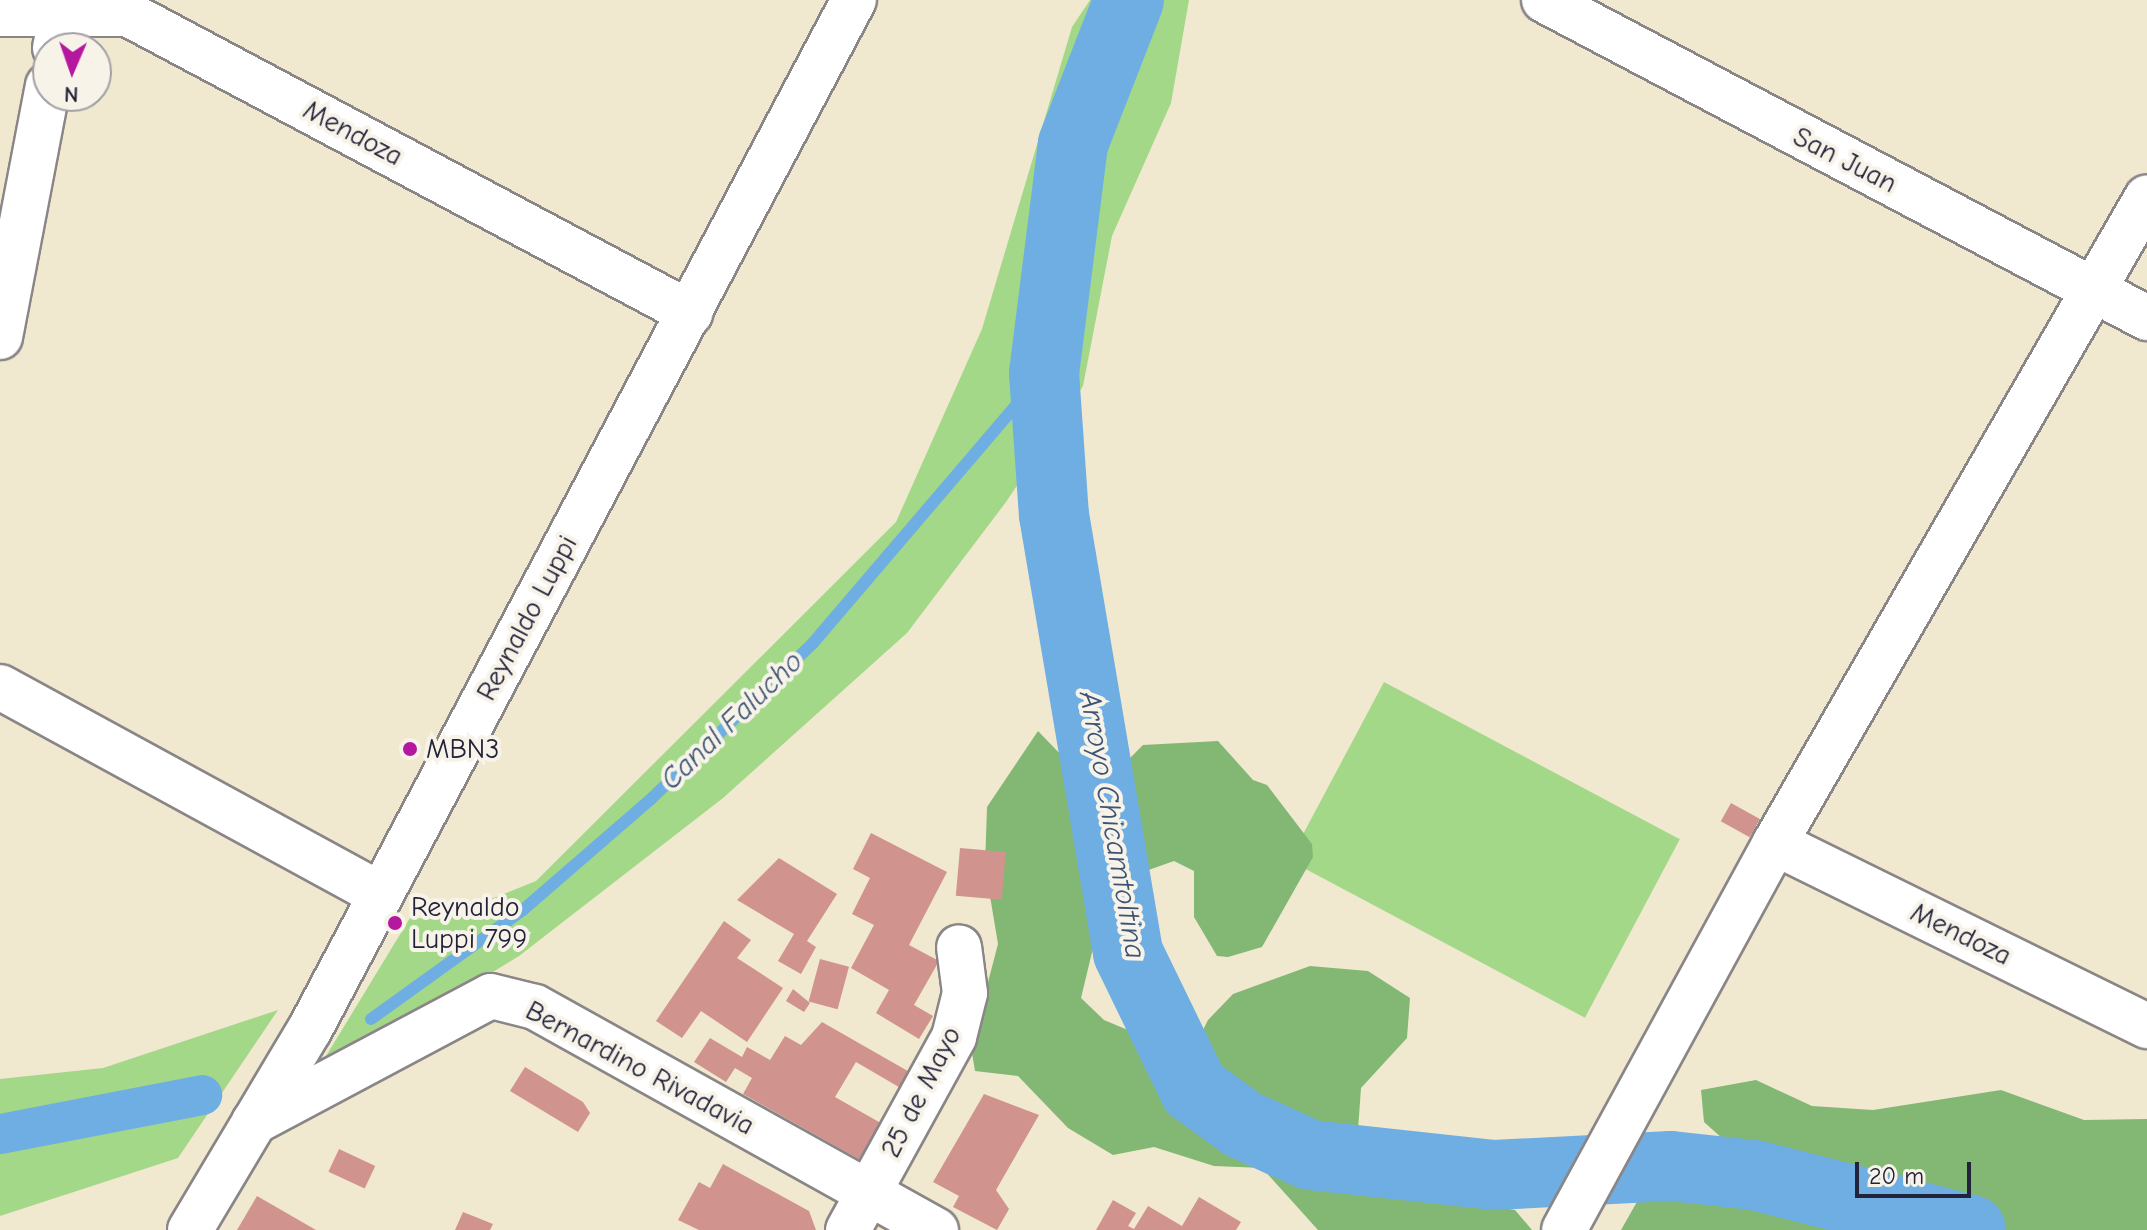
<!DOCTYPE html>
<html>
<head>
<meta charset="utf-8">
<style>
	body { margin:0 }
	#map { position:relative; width:2147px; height:1230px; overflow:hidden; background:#f1e8d0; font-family:"Comic Neue",sans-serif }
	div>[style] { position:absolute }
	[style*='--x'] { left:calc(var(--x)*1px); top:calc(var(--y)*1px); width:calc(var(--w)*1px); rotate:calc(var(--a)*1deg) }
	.green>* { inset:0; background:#a3d888; transform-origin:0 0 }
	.forest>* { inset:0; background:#82b874 }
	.stream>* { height:12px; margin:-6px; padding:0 6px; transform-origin:6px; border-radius:6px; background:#6faee2 }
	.canal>* { height:40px; margin:-20px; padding:0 20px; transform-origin:20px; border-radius:20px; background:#6faee2 }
	.river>* { height:70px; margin:-35px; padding:0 35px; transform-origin:35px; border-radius:35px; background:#6faee2 }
	.building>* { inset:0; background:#d1938d; transform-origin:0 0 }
	.roads { filter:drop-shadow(2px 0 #8a8586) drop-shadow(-2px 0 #8a8586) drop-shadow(0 2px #8a8586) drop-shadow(0 -2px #8a8586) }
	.minor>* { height:44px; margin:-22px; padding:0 22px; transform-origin:22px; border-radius:22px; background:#fff }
	.dots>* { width:22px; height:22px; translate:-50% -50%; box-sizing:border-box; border:4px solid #f7f3e8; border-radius:50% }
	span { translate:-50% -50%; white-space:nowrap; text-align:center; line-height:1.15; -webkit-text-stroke:8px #f7f3e8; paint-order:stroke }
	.street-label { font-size:28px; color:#22223b }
	.poi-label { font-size:28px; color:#22223b }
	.left { translate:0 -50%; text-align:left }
	.water-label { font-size:30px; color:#3d5375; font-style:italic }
	.north { position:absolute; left:32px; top:32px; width:80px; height:80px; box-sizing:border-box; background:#f7f3e8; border:2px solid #a29fa3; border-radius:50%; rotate:182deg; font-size:22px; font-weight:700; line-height:32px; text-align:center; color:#22223b }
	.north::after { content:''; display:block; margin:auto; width:28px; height:36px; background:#b5179e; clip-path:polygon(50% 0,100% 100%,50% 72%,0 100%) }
	.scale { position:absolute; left:1855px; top:1162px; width:116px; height:36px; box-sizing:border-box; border:4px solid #22223b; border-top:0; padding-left:10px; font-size:24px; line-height:28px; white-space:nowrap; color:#22223b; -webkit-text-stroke:6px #f7f3e8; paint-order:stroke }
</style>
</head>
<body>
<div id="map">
	<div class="green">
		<div style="clip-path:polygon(1090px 0,1189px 0,1171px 103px,1112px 236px,1083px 386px,1006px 502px,907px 633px,723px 798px,519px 956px,309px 1084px,410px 918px,442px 919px,536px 881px,896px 522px,982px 329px,1072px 27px)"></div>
		<div style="left:1384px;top:682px;width:335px;height:202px;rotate:28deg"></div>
		<div style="clip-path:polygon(278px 1010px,178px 1158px,0 1216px,0 1079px,103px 1068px)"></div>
	</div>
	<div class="forest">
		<div style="clip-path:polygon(1038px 731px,1065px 759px,1122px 766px,1143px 745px,1218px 741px,1253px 780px,1267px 785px,1312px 844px,1313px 857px,1262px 947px,1228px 957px,1217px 956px,1194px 917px,1194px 871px,1174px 861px,1143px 872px,1100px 919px,1081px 998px,1104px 1020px,1190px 1056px,1208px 1020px,1233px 994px,1310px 966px,1368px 971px,1410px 998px,1407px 1038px,1361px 1088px,1355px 1172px,1383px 1188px,1515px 1210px,1532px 1230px,1318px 1230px,1262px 1168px,1214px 1166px,1154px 1147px,1113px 1155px,1068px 1128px,1018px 1076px,975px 1071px,971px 1047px,998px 944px,985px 866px,987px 807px)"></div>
		<div style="clip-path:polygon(1756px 1080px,1812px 1106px,1873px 1110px,2001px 1090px,2084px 1120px,2147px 1119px,2147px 1230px,1621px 1230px,1638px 1200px,1697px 1192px,1723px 1139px,1704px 1122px,1701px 1090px)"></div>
	</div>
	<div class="stream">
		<div style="--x:371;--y:1019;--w:188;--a:-35.7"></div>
		<div style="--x:524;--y:909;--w:168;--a:-40.9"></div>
		<div style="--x:651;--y:799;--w:225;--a:-43.9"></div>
		<div style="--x:813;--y:643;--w:355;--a:-49.5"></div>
	</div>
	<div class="canal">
		<div style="--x:0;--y:1134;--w:206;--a:-10.9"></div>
	</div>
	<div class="river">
		<div style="--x:1129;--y:0;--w:155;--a:111.3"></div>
		<div style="--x:1073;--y:144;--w:231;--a:97.2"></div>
		<div style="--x:1044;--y:373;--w:142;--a:86"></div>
		<div style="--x:1054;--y:515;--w:444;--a:80.4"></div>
		<div style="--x:1128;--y:953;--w:151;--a:64.1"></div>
		<div style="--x:1194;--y:1089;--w:62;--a:35.8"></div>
		<div style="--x:1244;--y:1125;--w:72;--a:24.4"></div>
		<div style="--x:1310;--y:1155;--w:185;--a:6.2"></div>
		<div style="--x:1494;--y:1175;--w:177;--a:-2.9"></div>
		<div style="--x:1671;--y:1166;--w:83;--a:6.2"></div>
		<div style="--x:1754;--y:1175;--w:224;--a:14.2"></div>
	</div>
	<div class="building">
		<div style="left:1731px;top:803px;width:33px;height:21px;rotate:29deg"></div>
		<div style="clip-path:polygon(871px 833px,947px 872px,909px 945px,939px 961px,914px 1005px,933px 1016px,919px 1039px,876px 1013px,889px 990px,851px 968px,874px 925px,852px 914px,870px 878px,853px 869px)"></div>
		<div style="left:960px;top:848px;width:46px;height:48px;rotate:5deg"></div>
		<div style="clip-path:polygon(779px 858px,837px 894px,807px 941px,816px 947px,801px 974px,778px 961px,794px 934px,737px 900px)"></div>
		<div style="clip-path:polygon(724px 921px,751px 940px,737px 958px,783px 988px,747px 1042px,701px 1011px,682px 1038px,656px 1021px)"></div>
		<div style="left:820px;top:959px;width:30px;height:44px;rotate:15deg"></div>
		<div style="clip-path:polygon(793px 989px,810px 1003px,804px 1012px,786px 1001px)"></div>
		<div style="clip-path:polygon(822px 1022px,913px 1074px,904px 1090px,856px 1062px,835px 1097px,886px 1126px,864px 1162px,743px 1094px,752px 1078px,735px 1068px,726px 1082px,694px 1062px,710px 1038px,742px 1057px,747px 1047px,770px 1060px,785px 1036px,801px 1045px)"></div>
		<div style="clip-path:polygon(525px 1067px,583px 1102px,590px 1113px,578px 1132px,510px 1091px)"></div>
		<div style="clip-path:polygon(984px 1094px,1039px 1115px,996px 1190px,1009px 1209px,997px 1230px,953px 1207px,959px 1196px,933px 1182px)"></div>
		<div style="left:339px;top:1149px;width:40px;height:25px;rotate:25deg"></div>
		<div style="clip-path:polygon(723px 1164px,809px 1211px,816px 1230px,699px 1230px,678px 1220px,699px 1182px,710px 1188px)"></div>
		<div style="clip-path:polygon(257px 1196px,316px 1230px,237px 1230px)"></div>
		<div style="clip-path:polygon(1199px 1197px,1241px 1222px,1236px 1230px,1096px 1230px,1113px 1200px,1136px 1213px,1128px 1226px,1134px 1229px,1148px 1206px,1182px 1226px)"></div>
		<div style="clip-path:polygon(463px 1212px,493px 1224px,490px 1230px,455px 1230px)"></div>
	</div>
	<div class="roads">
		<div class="minor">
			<div style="--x:1544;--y:0;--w:682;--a:27.81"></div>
			<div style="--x:0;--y:14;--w:128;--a:0"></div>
			<div style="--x:128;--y:14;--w:637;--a:28.01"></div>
			<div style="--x:55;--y:48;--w:49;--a:-78.2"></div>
			<div style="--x:0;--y:337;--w:256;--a:-79.2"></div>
			<div style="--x:0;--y:687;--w:432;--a:28.6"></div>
			<div style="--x:1775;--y:843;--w:415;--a:26.2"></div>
			<div style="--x:254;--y:1122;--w:268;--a:-28"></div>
			<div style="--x:491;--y:996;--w:45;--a:14"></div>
			<div style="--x:535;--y:1007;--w:459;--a:29.1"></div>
			<div style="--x:190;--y:1230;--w:234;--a:-59.2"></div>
			<div style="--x:310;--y:1029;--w:1164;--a:-62.14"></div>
			<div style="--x:848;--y:1230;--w:220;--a:-61.2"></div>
			<div style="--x:954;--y:1037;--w:45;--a:-76"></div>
			<div style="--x:965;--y:993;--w:46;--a:-97.4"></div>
			<div style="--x:1564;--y:1230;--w:441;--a:-61.4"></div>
			<div style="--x:1775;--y:843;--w:745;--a:-60.06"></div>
		</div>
	</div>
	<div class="dots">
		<div style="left:410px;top:749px;background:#b5179e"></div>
		<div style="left:395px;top:923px;background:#b5179e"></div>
	</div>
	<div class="street-label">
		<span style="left:353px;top:133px;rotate:28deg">Mendoza</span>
		<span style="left:1845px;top:160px;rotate:27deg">San Juan</span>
		<span style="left:527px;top:618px;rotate:-62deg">Reynaldo Luppi</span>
		<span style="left:1961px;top:934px;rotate:26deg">Mendoza</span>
		<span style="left:640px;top:1068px;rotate:28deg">Bernardino Rivadavia</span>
		<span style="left:921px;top:1092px;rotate:-63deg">25 de Mayo</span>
	</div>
	<div class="poi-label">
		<span class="left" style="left:426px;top:749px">MBN3</span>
		<span class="left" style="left:411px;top:923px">Reynaldo<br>Luppi 799</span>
	</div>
	<div class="water-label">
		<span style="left:732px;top:721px;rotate:-44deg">Canal Falucho</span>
		<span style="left:1112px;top:825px;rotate:80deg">Arroyo Chicamtoltina</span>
	</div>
	<div class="north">N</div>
	<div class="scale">20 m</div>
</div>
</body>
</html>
